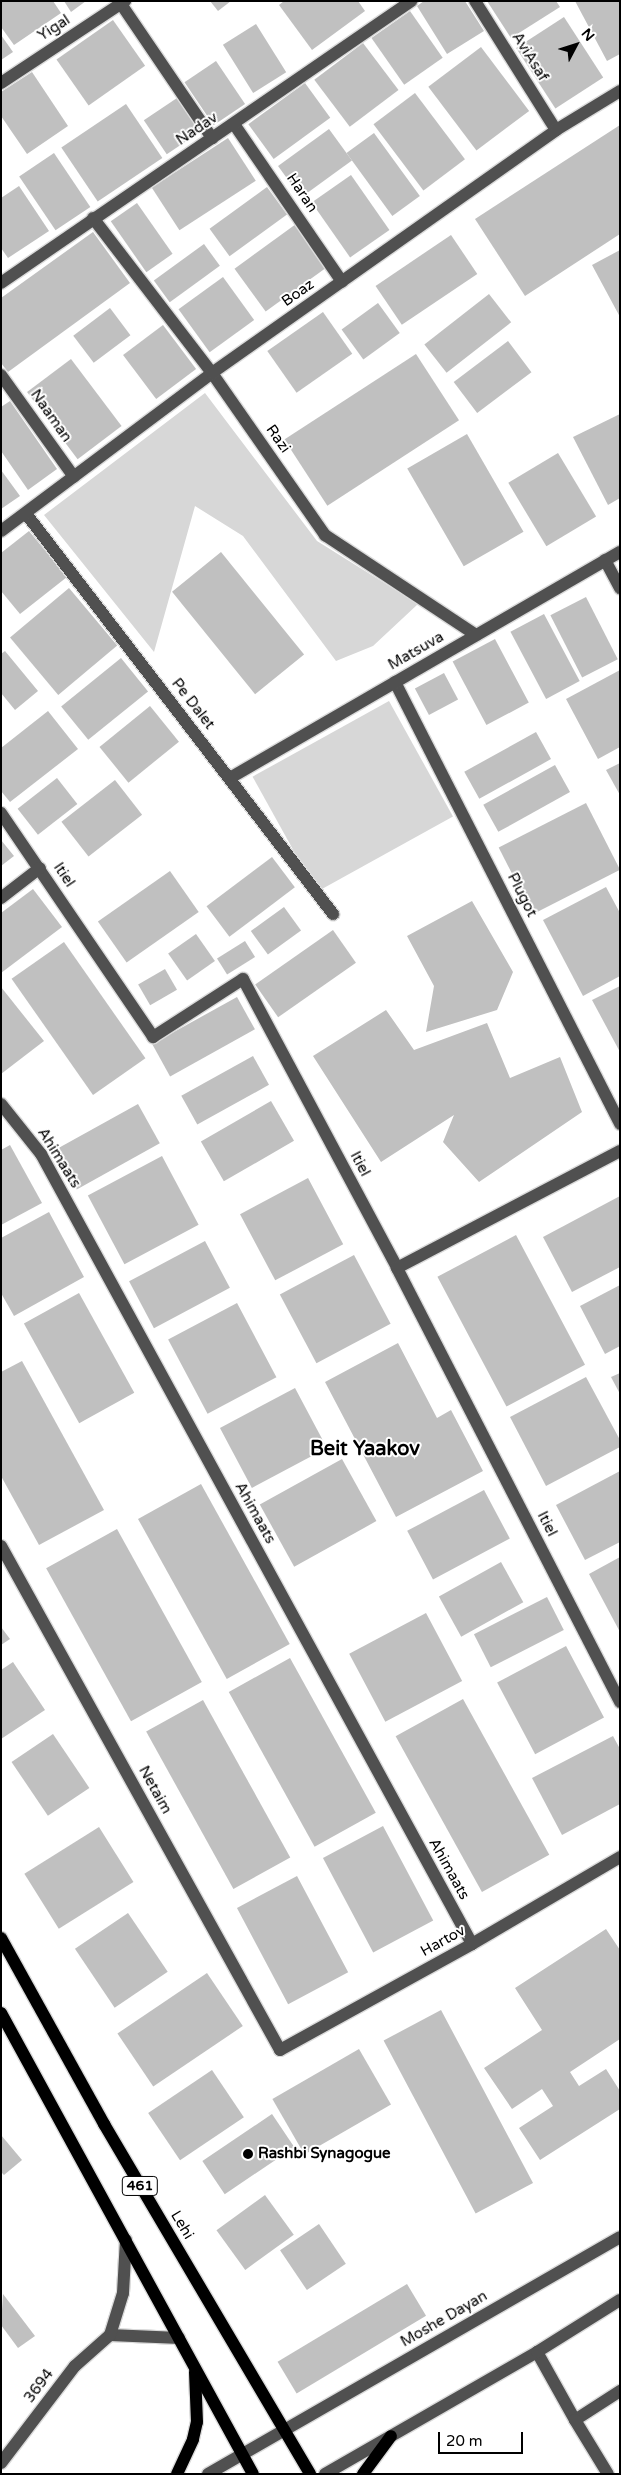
<!DOCTYPE html>
<html>
<head>
<meta charset="utf-8">
<style>
	body { margin:0 }
	#map { position:relative; width:621px; height:2475px; overflow:hidden; background:#fff; font-family:"Varela Round",sans-serif }
	div>[style] { position:absolute }
	[style*='--x'] { left:calc(var(--x)*1px); top:calc(var(--y)*1px); width:calc(var(--w)*1px); rotate:calc(var(--a)*1deg) }
	.green>* { inset:0; background:#d7d7d7; transform-origin:0 0 }
	.building>* { inset:0; background:#c0c0c0; transform-origin:0 0 }
	.roads { filter:drop-shadow(1px 0 #dbdbdb) drop-shadow(-1px 0 #dbdbdb) drop-shadow(0 1px #dbdbdb) drop-shadow(0 -1px #dbdbdb) }
	.minor>* { height:12px; margin:-6px; padding:0 6px; transform-origin:6px; border-radius:6px; background:#505050 }
	.major>* { height:12px; margin:-6px; padding:0 6px; transform-origin:6px; border-radius:6px; background:#000 }
	.dots>* { width:14px; height:14px; translate:-50% -50%; box-sizing:border-box; border:2px solid #fff; border-radius:50% }
	span { translate:-50% -50%; white-space:nowrap; text-align:center; line-height:1.15; -webkit-text-stroke:4px #fff; paint-order:stroke }
	.shield-label span { padding:1px 4px; background:#fff; border:1px solid; border-radius:4px; -webkit-text-stroke-width:0 }
	.shield-label { font-size:14px; color:#000; font-weight:700 }
	.street-label { font-size:15px; color:#000 }
	.poi-label { font-size:15px; color:#000; font-weight:700 }
	.left { translate:0 -50%; text-align:left }
	.district-label { font-size:20px; color:#000; font-weight:700 }
	.frame { position:absolute; inset:0; border:2px solid #000; pointer-events:none }
	.north { position:absolute; left:551px; top:20px; width:50px; height:50px; -webkit-text-stroke:4px #fff; paint-order:stroke; rotate:50deg; font-size:14px; font-weight:700; line-height:20px; text-align:center; color:#000 }
	.north::after { content:''; display:block; margin:auto; width:18px; height:22px; background:#000; clip-path:polygon(50% 0,100% 100%,50% 72%,0 100%) }
	.scale { position:absolute; left:438px; top:2432px; width:85px; height:22px; box-sizing:border-box; border:2px solid #000; border-top:0; padding-left:6px; font-size:15px; line-height:18px; white-space:nowrap; color:#000; -webkit-text-stroke:4px #fff; paint-order:stroke }
</style>
</head>
<body>
<div id="map">
	<div class="green">
		<div style="clip-path:polygon(205px 393px,317px 541px,418px 604px,373px 646px,336px 661px,243px 536px,195px 506px,154px 652px,44px 515px)"></div>
		<div style="left:389px;top:701px;width:132px;height:156px;rotate:61deg"></div>
	</div>
	<div class="building">
		<div style="clip-path:polygon(1px 1px,53px 1px,61px 13px,14px 45px,1px 27px)"></div>
		<div style="clip-path:polygon(64px 1px,86px 1px,71px 12px)"></div>
		<div style="clip-path:polygon(210px 1px,231px 1px,218px 11px)"></div>
		<div style="clip-path:polygon(284px 1px,358px 1px,365px 11px,312px 50px,279px 5px)"></div>
		<div style="clip-path:polygon(424px 1px,465px 1px,484px 31px,447px 54px,417px 6px)"></div>
		<div style="clip-path:polygon(487px 1px,556px 1px,560px 7px,511px 38px)"></div>
		<div style="clip-path:polygon(575px 1px,620px 1px,620px 54px,607px 61px)"></div>
		<div style="left:410px;top:11px;width:57px;height:47px;rotate:55deg"></div>
		<div style="left:564px;top:17px;width:72px;height:57px;rotate:57deg"></div>
		<div style="left:113px;top:20px;width:56px;height:69px;rotate:55deg"></div>
		<div style="left:256px;top:24px;width:57px;height:39px;rotate:58deg"></div>
		<div style="clip-path:polygon(1px 35px,13px 52px,1px 60px)"></div>
		<div style="left:363px;top:43px;width:59px;height:61px;rotate:53deg"></div>
		<div style="left:481px;top:47px;width:80px;height:66px;rotate:53deg"></div>
		<div style="left:216px;top:61px;width:52px;height:38px;rotate:56deg"></div>
		<div style="clip-path:polygon(32px 72px,68px 126px,27px 154px,1px 116px,1px 92px)"></div>
		<div style="left:305px;top:83px;width:43px;height:70px;rotate:54deg"></div>
		<div style="left:415px;top:93px;width:83px;height:52px;rotate:53deg"></div>
		<div style="left:177px;top:98px;width:41px;height:40px;rotate:56deg"></div>
		<div style="left:126px;top:104px;width:65px;height:78px;rotate:56deg"></div>
		<div style="clip-path:polygon(620px 125px,620px 234px,525px 296px,475px 219px)"></div>
		<div style="left:329px;top:129px;width:39px;height:63px;rotate:54deg"></div>
		<div style="left:374px;top:133px;width:78px;height:34px;rotate:54deg"></div>
		<div style="left:228px;top:138px;width:51px;height:91px;rotate:57deg"></div>
		<div style="left:54px;top:153px;width:65px;height:42px;rotate:56deg"></div>
		<div style="left:351px;top:175px;width:67px;height:48px;rotate:55deg"></div>
		<div style="clip-path:polygon(19px 186px,49px 231px,8px 258px,1px 248px,1px 198px)"></div>
		<div style="left:267px;top:187px;width:34px;height:71px;rotate:54deg"></div>
		<div style="left:137px;top:203px;width:62px;height:32px;rotate:55deg"></div>
		<div style="left:296px;top:224px;width:53px;height:76px;rotate:54deg"></div>
		<div style="clip-path:polygon(93px 232px,130px 283px,8px 372px,1px 363px,1px 298px)"></div>
		<div style="left:451px;top:235px;width:47px;height:91px;rotate:56deg"></div>
		<div style="left:204px;top:244px;width:27px;height:62px;rotate:54deg"></div>
		<div style="clip-path:polygon(620px 250px,620px 317px,592px 265px)"></div>
		<div style="left:223px;top:277px;width:53px;height:55px;rotate:54deg"></div>
		<div style="left:489px;top:294px;width:36px;height:82px;rotate:52deg"></div>
		<div style="left:378px;top:303px;width:37px;height:45px;rotate:54deg"></div>
		<div style="left:110px;top:308px;width:34px;height:46px;rotate:53deg"></div>
		<div style="left:323px;top:312px;width:51px;height:68px;rotate:55deg"></div>
		<div style="left:163px;top:325px;width:55px;height:50px;rotate:53deg"></div>
		<div style="left:508px;top:341px;width:39px;height:68px;rotate:53deg"></div>
		<div style="left:416px;top:354px;width:79px;height:157px;rotate:57deg"></div>
		<div style="left:71px;top:359px;width:84px;height:55px;rotate:53deg"></div>
		<div style="clip-path:polygon(10px 401px,57px 469px,28px 490px,1px 451px,1px 407px)"></div>
		<div style="clip-path:polygon(620px 414px,620px 498px,608px 505px,573px 437px)"></div>
		<div style="left:467px;top:434px;width:113px;height:69px;rotate:60deg"></div>
		<div style="left:558px;top:453px;width:74px;height:58px;rotate:59deg"></div>
		<div style="clip-path:polygon(1px 470px,20px 496px,1px 509px)"></div>
		<div style="clip-path:polygon(29px 531px,67px 577px,20px 614px,1px 591px,1px 553px)"></div>
		<div style="left:221px;top:552px;width:132px;height:63px;rotate:51deg"></div>
		<div style="left:69px;top:588px;width:75px;height:77px;rotate:50deg"></div>
		<div style="left:586px;top:597px;width:70px;height:40px;rotate:63deg"></div>
		<div style="left:544px;top:614px;width:76px;height:38px;rotate:62deg"></div>
		<div style="left:495px;top:639px;width:72px;height:48px;rotate:62deg"></div>
		<div style="clip-path:polygon(5px 651px,38px 691px,15px 710px,1px 693px,1px 654px)"></div>
		<div style="left:121px;top:658px;width:43px;height:77px;rotate:51deg"></div>
		<div style="clip-path:polygon(620px 670px,620px 747px,598px 759px,566px 699px)"></div>
		<div style="left:444px;top:673px;width:30px;height:33px;rotate:62deg"></div>
		<div style="left:150px;top:706px;width:46px;height:65px;rotate:51deg"></div>
		<div style="clip-path:polygon(48px 711px,78px 749px,10px 802px,1px 791px,1px 748px)"></div>
		<div style="left:536px;top:732px;width:31px;height:82px;rotate:61deg"></div>
		<div style="clip-path:polygon(620px 763px,620px 795px,606px 770px)"></div>
		<div style="left:555px;top:765px;width:31px;height:82px;rotate:61deg"></div>
		<div style="left:57px;top:778px;width:33px;height:50px;rotate:52deg"></div>
		<div style="left:115px;top:780px;width:44px;height:68px;rotate:52deg"></div>
		<div style="left:586px;top:803px;width:75px;height:98px;rotate:63deg"></div>
		<div style="clip-path:polygon(1px 840px,14px 856px,1px 866px)"></div>
		<div style="left:272px;top:857px;width:38px;height:82px;rotate:53deg"></div>
		<div style="left:170px;top:871px;width:50px;height:88px;rotate:55deg"></div>
		<div style="clip-path:polygon(606px 887px,620px 913px,620px 976px,583px 996px,543px 920px)"></div>
		<div style="clip-path:polygon(33px 889px,62px 927px,1px 973px,1px 913px)"></div>
		<div style="clip-path:polygon(472px 901px,513px 972px,497px 1010px,426px 1032px,434px 986px,407px 936px)"></div>
		<div style="left:284px;top:907px;width:29px;height:41px;rotate:54deg"></div>
		<div style="left:333px;top:930px;width:40px;height:95px;rotate:55deg"></div>
		<div style="left:196px;top:934px;width:33px;height:34px;rotate:55deg"></div>
		<div style="left:245px;top:941px;width:19px;height:33px;rotate:58deg"></div>
		<div style="left:64px;top:942px;width:142px;height:64px;rotate:55deg"></div>
		<div style="left:165px;top:969px;width:24px;height:31px;rotate:60deg"></div>
		<div style="clip-path:polygon(620px 986px,620px 1052px,592px 1000px)"></div>
		<div style="clip-path:polygon(1px 987px,44px 1041px,1px 1074px)"></div>
		<div style="left:237px;top:997px;width:37px;height:97px;rotate:61deg"></div>
		<div style="clip-path:polygon(386px 1010px,414px 1050px,487px 1023px,510px 1078px,560px 1057px,582px 1112px,479px 1182px,443px 1142px,454px 1115px,381px 1162px,313px 1056px)"></div>
		<div style="left:253px;top:1056px;width:33px;height:82px;rotate:61deg"></div>
		<div style="left:271px;top:1101px;width:46px;height:81px;rotate:60deg"></div>
		<div style="left:138px;top:1104px;width:45px;height:95px;rotate:61deg"></div>
		<div style="clip-path:polygon(10px 1145px,42px 1203px,1px 1225px,1px 1150px)"></div>
		<div style="left:162px;top:1156px;width:78px;height:84px;rotate:62deg"></div>
		<div style="left:308px;top:1178px;width:75px;height:77px;rotate:62deg"></div>
		<div style="clip-path:polygon(620px 1196px,620px 1267px,572px 1292px,543px 1237px)"></div>
		<div style="clip-path:polygon(49px 1212px,84px 1277px,14px 1316px,1px 1293px,1px 1238px)"></div>
		<div style="left:516px;top:1235px;width:147px;height:89px;rotate:62deg"></div>
		<div style="left:205px;top:1241px;width:53px;height:86px;rotate:62deg"></div>
		<div style="left:354px;top:1255px;width:78px;height:84px;rotate:62deg"></div>
		<div style="clip-path:polygon(620px 1285px,620px 1346px,605px 1354px,580px 1306px)"></div>
		<div style="left:79px;top:1293px;width:114px;height:63px;rotate:61deg"></div>
		<div style="left:237px;top:1303px;width:84px;height:78px;rotate:62deg"></div>
		<div style="clip-path:polygon(398px 1343px,437px 1418px,451px 1410px,483px 1471px,396px 1517px,325px 1382px)"></div>
		<div style="clip-path:polygon(22px 1361px,104px 1510px,39px 1545px,1px 1476px,1px 1372px)"></div>
		<div style="clip-path:polygon(620px 1373px,620px 1394px,611px 1377px)"></div>
		<div style="clip-path:polygon(586px 1377px,620px 1440px,620px 1447px,546px 1486px,510px 1417px)"></div>
		<div style="left:295px;top:1388px;width:68px;height:85px;rotate:62deg"></div>
		<div style="left:342px;top:1459px;width:71px;height:94px;rotate:61deg"></div>
		<div style="clip-path:polygon(620px 1471px,620px 1542px,585px 1560px,556px 1505px)"></div>
		<div style="left:201px;top:1484px;width:183px;height:72px;rotate:61deg"></div>
		<div style="left:484px;top:1490px;width:55px;height:87px;rotate:62deg"></div>
		<div style="left:117px;top:1529px;width:175px;height:81px;rotate:61deg"></div>
		<div style="clip-path:polygon(620px 1557px,620px 1632px,589px 1574px)"></div>
		<div style="left:501px;top:1562px;width:46px;height:71px;rotate:61deg"></div>
		<div style="left:547px;top:1597px;width:37px;height:82px;rotate:63deg"></div>
		<div style="left:426px;top:1613px;width:77px;height:87px;rotate:62deg"></div>
		<div style="clip-path:polygon(1px 1627px,10px 1639px,1px 1645px)"></div>
		<div style="left:566px;top:1646px;width:81px;height:78px;rotate:62deg"></div>
		<div style="left:290px;top:1658px;width:177px;height:70px;rotate:61deg"></div>
		<div style="clip-path:polygon(13px 1662px,45px 1710px,1px 1739px,1px 1670px)"></div>
		<div style="left:463px;top:1699px;width:178px;height:77px;rotate:61deg"></div>
		<div style="left:203px;top:1700px;width:180px;height:65px;rotate:61deg"></div>
		<div style="left:53px;top:1734px;width:65px;height:50px;rotate:56deg"></div>
		<div style="clip-path:polygon(613px 1736px,620px 1749px,620px 1804px,562px 1835px,532px 1778px)"></div>
		<div style="left:383px;top:1826px;width:107px;height:68px;rotate:62deg"></div>
		<div style="left:99px;top:1827px;width:65px;height:88px;rotate:58deg"></div>
		<div style="left:297px;top:1876px;width:109px;height:68px;rotate:62deg"></div>
		<div style="left:128px;top:1913px;width:71px;height:64px;rotate:56deg"></div>
		<div style="clip-path:polygon(606px 1929px,620px 1950px,620px 2039px,570px 2072px,579px 2086px,606px 2069px,620px 2091px,620px 2109px,540px 2160px,519px 2128px,553px 2106px,542px 2089px,512px 2109px,484px 2068px,542px 2030px,515px 1988px)"></div>
		<div style="left:207px;top:1973px;width:64px;height:108px;rotate:56deg"></div>
		<div style="left:441px;top:2010px;width:196px;height:65px;rotate:62deg"></div>
		<div style="left:359px;top:2049px;width:64px;height:100px;rotate:60deg"></div>
		<div style="left:212px;top:2070px;width:57px;height:77px;rotate:56deg"></div>
		<div style="left:272px;top:2114px;width:40px;height:84px;rotate:56deg"></div>
		<div style="clip-path:polygon(1px 2135px,22px 2160px,4px 2175px,1px 2172px)"></div>
		<div style="left:265px;top:2195px;width:49px;height:60px;rotate:54deg"></div>
		<div style="left:319px;top:2224px;width:48px;height:47px;rotate:56deg"></div>
		<div style="left:407px;top:2284px;width:37px;height:151px;rotate:59deg"></div>
		<div style="clip-path:polygon(3px 2294px,35px 2336px,18px 2348px,1px 2325px)"></div>
	</div>
	<div class="roads">
		<div class="minor">
			<div style="--x:119;--y:1;--w:166;--a:55.8"></div>
			<div style="--x:475;--y:1;--w:152;--a:57.9"></div>
			<div style="--x:1;--y:83;--w:149;--a:-33.5"></div>
			<div style="--x:234;--y:124;--w:191;--a:55.6"></div>
			<div style="--x:93;--y:218;--w:195;--a:52.5"></div>
			<div style="--x:212;--y:373;--w:198;--a:55.1"></div>
			<div style="--x:325;--y:535;--w:181;--a:33.5"></div>
			<div style="--x:1;--y:283;--w:498;--a:-34.5"></div>
			<div style="--x:1;--y:375;--w:125;--a:54.4"></div>
			<div style="--x:27;--y:515;--w:503;--a:52.51"></div>
			<div style="--x:1;--y:531;--w:264;--a:-36.8"></div>
			<div style="--x:212;--y:373;--w:421;--a:-35.2"></div>
			<div style="--x:556;--y:130;--w:75;--a:-31.4"></div>
			<div style="--x:605;--y:560;--w:32;--a:62"></div>
			<div style="--x:395;--y:682;--w:496;--a:63"></div>
			<div style="--x:230;--y:778;--w:451;--a:-30.1"></div>
			<div style="--x:1;--y:813;--w:271;--a:55.8"></div>
			<div style="--x:153;--y:1037;--w:107;--a:-32.8"></div>
			<div style="--x:243;--y:979;--w:327;--a:61.9"></div>
			<div style="--x:397;--y:1268;--w:488;--a:62.8"></div>
			<div style="--x:1;--y:898;--w:49;--a:-37.6"></div>
			<div style="--x:1;--y:1104;--w:64;--a:51.3"></div>
			<div style="--x:41;--y:1154;--w:900;--a:61.38"></div>
			<div style="--x:397;--y:1268;--w:252;--a:-27.7"></div>
			<div style="--x:1;--y:1546;--w:576;--a:61.03"></div>
			<div style="--x:280;--y:2050;--w:219;--a:-28.9"></div>
			<div style="--x:472;--y:1944;--w:172;--a:-30.4"></div>
			<div style="--x:110;--y:2335;--w:69;--a:2.5"></div>
			<div style="--x:537;--y:2352;--w:78;--a:60.8"></div>
			<div style="--x:575;--y:2420;--w:54;--a:-32.8"></div>
			<div style="--x:575;--y:2420;--w:63;--a:58.6"></div>
			<div style="--x:1;--y:2463;--w:122;--a:-52.7"></div>
			<div style="--x:75;--y:2366;--w:47;--a:-41.5"></div>
			<div style="--x:110;--y:2335;--w:44;--a:-72.8"></div>
			<div style="--x:123;--y:2293;--w:53;--a:-86.8"></div>
			<div style="--x:208;--y:2474;--w:475;--a:-29.9"></div>
			<div style="--x:325;--y:2474;--w:245;--a:-29.9"></div>
			<div style="--x:537;--y:2352;--w:98;--a:-32.1"></div>
		</div>
		<div class="major">
			<div style="--x:1;--y:1938;--w:213;--a:61"></div>
			<div style="--x:104;--y:2124;--w:406;--a:59.5"></div>
			<div style="--x:1;--y:2013;--w:525;--a:61.34"></div>
			<div style="--x:177;--y:2474;--w:38;--a:-65"></div>
			<div style="--x:193;--y:2439;--w:17;--a:-77"></div>
			<div style="--x:197;--y:2422;--w:50;--a:-92.3"></div>
			<div style="--x:363;--y:2474;--w:47;--a:-53.6"></div>
		</div>
	</div>
	<div class="dots">
		<div style="left:248px;top:2154px;background:#000"></div>
	</div>
	<div class="shield-label">
		<span style="left:140px;top:2186px">461</span>
	</div>
	<div class="street-label">
		<span style="left:54px;top:28px;rotate:-33deg">Yigal</span>
		<span style="left:530px;top:57px;rotate:58deg">AviAsaf</span>
		<span style="left:197px;top:129px;rotate:-34deg">Nadav</span>
		<span style="left:302px;top:193px;rotate:56deg">Haran</span>
		<span style="left:298px;top:293px;rotate:-35deg">Boaz</span>
		<span style="left:51px;top:416px;rotate:55deg">Naaman</span>
		<span style="left:278px;top:439px;rotate:55deg">Razi</span>
		<span style="left:416px;top:651px;rotate:-30deg">Matsuva</span>
		<span style="left:193px;top:704px;rotate:52deg">Pe Dalet</span>
		<span style="left:64px;top:875px;rotate:56deg">Itiel</span>
		<span style="left:522px;top:895px;rotate:63deg">Plugot</span>
		<span style="left:59px;top:1158px;rotate:58deg">Ahimaats</span>
		<span style="left:360px;top:1164px;rotate:62deg">Itiel</span>
		<span style="left:255px;top:1513px;rotate:61deg">Ahimaats</span>
		<span style="left:547px;top:1524px;rotate:63deg">Itiel</span>
		<span style="left:155px;top:1790px;rotate:61deg">Netaim</span>
		<span style="left:449px;top:1869px;rotate:61deg">Ahimaats</span>
		<span style="left:443px;top:1941px;rotate:-29deg">Hartov</span>
		<span style="left:182px;top:2225px;rotate:59deg">Lehi</span>
		<span style="left:444px;top:2319px;rotate:-30deg">Moshe Dayan</span>
		<span style="left:39px;top:2386px;rotate:-53deg">3694</span>
	</div>
	<div class="poi-label">
		<span class="left" style="left:258px;top:2154px">Rashbi Synagogue</span>
	</div>
	<div class="district-label">
		<span style="left:365px;top:1449px">Beit Yaakov</span>
	</div>
	<div class="frame"></div>
	<div class="north">N</div>
	<div class="scale">20 m</div>
</div>
</body>
</html>
